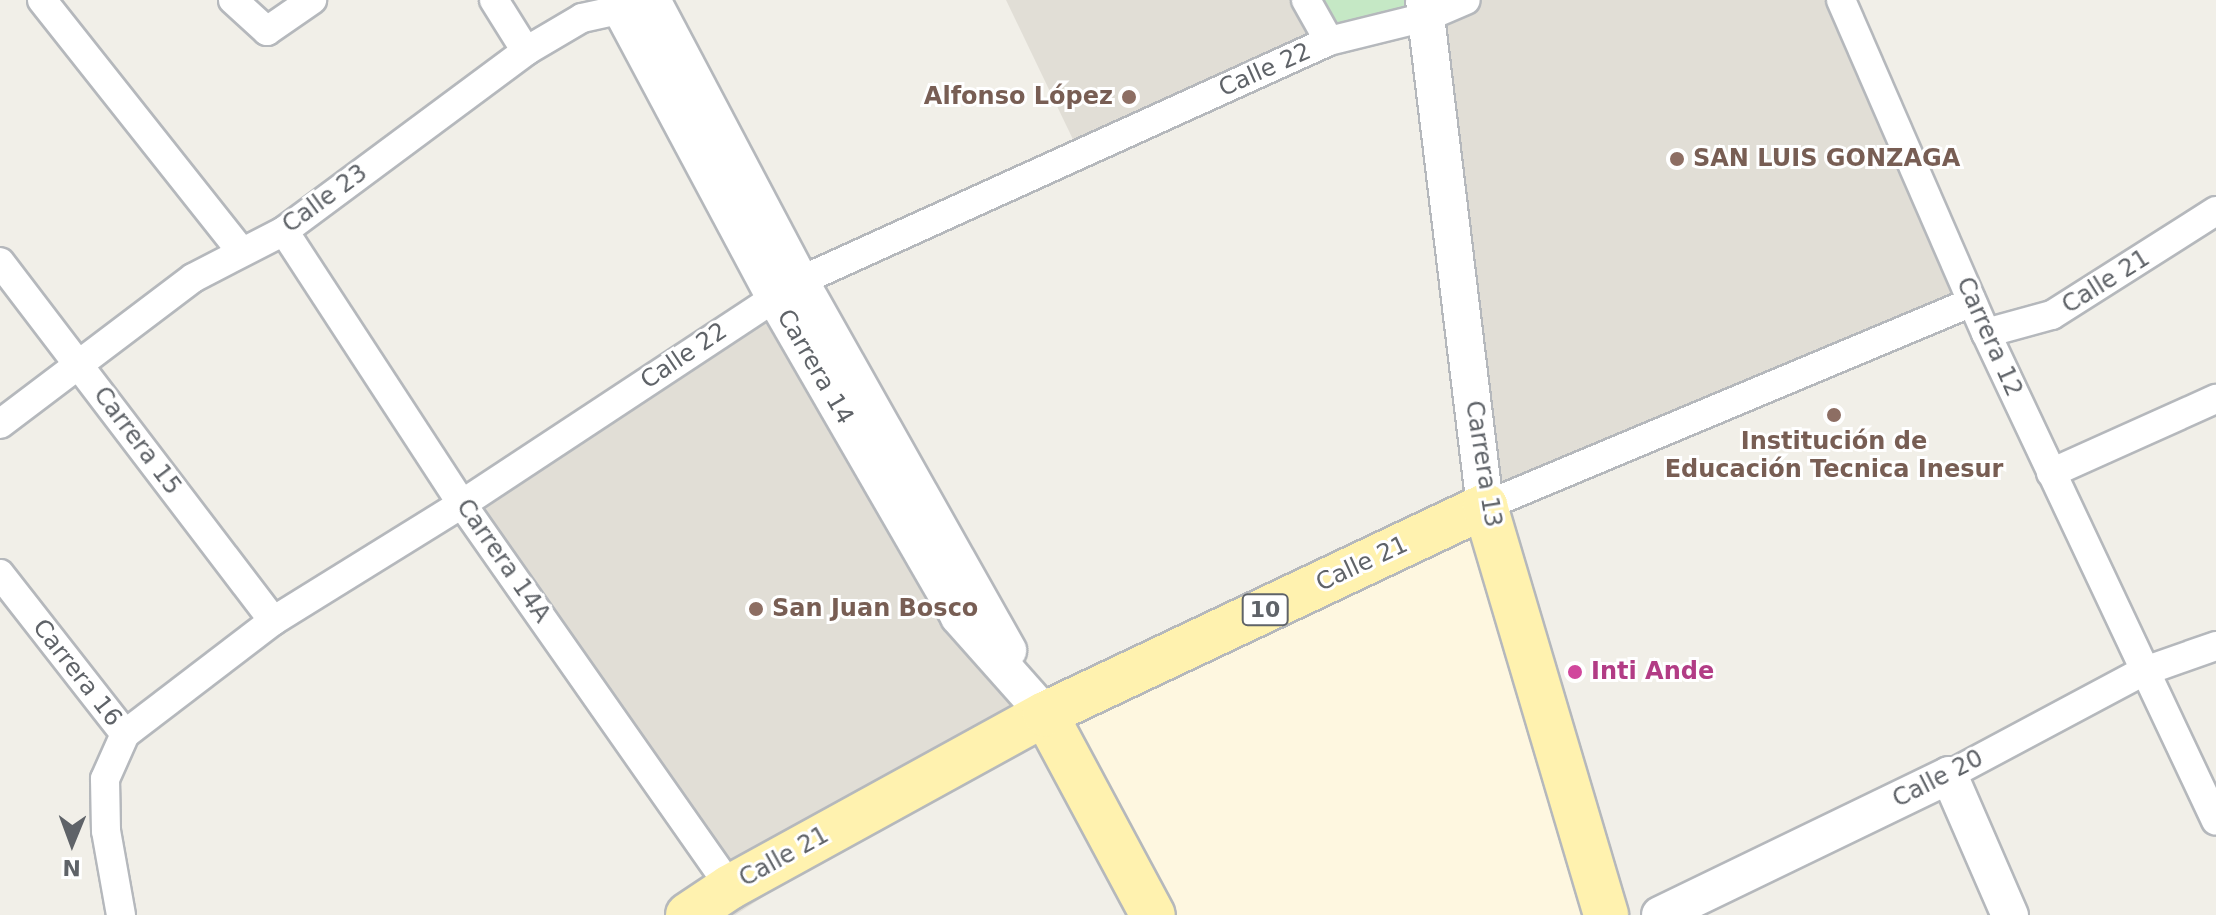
<!DOCTYPE html>
<html>
<head>
<meta charset="utf-8">
<style>
	body { margin:0 }
	#map { position:relative; width:2216px; height:915px; overflow:hidden; background:#f1efe8; font-family:"DejaVu Sans",sans-serif }
	div>[style] { position:absolute }
	[style*='--x'] { left:calc(var(--x)*1px); top:calc(var(--y)*1px); width:calc(var(--w)*1px); rotate:calc(var(--a)*1deg) }
	.commercial>* { inset:0; background:#fef7e0 }
	.education>* { inset:0; background:#e1ded6; transform-origin:0 0 }
	.green>* { inset:0; background:#c5e8c5 }
	.roads { filter:drop-shadow(2px 0 #b5b8bc) drop-shadow(-2px 0 #b5b8bc) drop-shadow(0 2px #b5b8bc) drop-shadow(0 -2px #b5b8bc) }
	.minor>* { height:28px; margin:-14px; padding:0 14px; transform-origin:14px; border-radius:14px; background:#fff }
	.tertiary>* { height:36px; margin:-18px; padding:0 18px; transform-origin:18px; border-radius:18px; background:#fff }
	.primary>* { height:44px; margin:-22px; padding:0 22px; transform-origin:22px; border-radius:22px; background:#fff2af }
	.dots>* { width:22px; height:22px; translate:-50% -50%; box-sizing:border-box; border:4px solid #fff; border-radius:50% }
	span { translate:-50% -50%; white-space:nowrap; text-align:center; line-height:1.15; -webkit-text-stroke:6px #fff; paint-order:stroke }
	.shield-label span { padding:2px 6px; background:#fff; border:2px solid; border-radius:6px; -webkit-text-stroke-width:0 }
	.shield-label { font-size:22px; color:#5f6368; font-weight:700 }
	.street-label { font-size:24px; color:#5f6368 }
	.education-label { font-size:24px; color:#785e54; font-weight:700 }
	.right { translate:-100% -50%; text-align:right }
	.left { translate:0 -50%; text-align:left }
	.hotel-label { font-size:24px; color:#b23c85; font-weight:700 }
	.north { position:absolute; left:32px; top:803px; width:80px; height:80px; -webkit-text-stroke:6px #fff; paint-order:stroke; rotate:181deg; font-size:22px; font-weight:700; line-height:32px; text-align:center; color:#5f6368 }
	.north::after { content:''; display:block; margin:auto; width:28px; height:36px; background:#5f6368; clip-path:polygon(50% 0,100% 100%,50% 72%,0 100%) }
</style>
</head>
<body>
<div id="map">
	<div class="commercial">
		<div style="clip-path:polygon(1485px 506px,1606px 915px,1153px 915px,1045px 714px)"></div>
	</div>
	<div class="education">
		<div style="clip-path:polygon(1006px 0,1306px 0,1329px 41px,1080px 154px)"></div>
		<div style="clip-path:polygon(1466px 0,1841px 0,1972px 302px,1485px 506px,1426px 17px)"></div>
		<div style="left:774px;top:296px;width:498px;height:375px;rotate:57deg"></div>
	</div>
	<div class="green">
		<div style="clip-path:polygon(1306px 0,1424px 0,1329px 41px)"></div>
	</div>
	<div class="roads">
		<div class="minor">
			<div style="--x:42;--y:0;--w:319;--a:51.6"></div>
			<div style="--x:233;--y:0;--w:46;--a:42.4"></div>
			<div style="--x:267;--y:31;--w:55;--a:-34.6"></div>
			<div style="--x:494;--y:0;--w:60;--a:57.9"></div>
			<div style="--x:1306;--y:0;--w:47;--a:60.7"></div>
			<div style="--x:1841;--y:0;--w:363;--a:66.5"></div>
			<div style="--x:1986;--y:333;--w:539;--a:64.76"></div>
			<div style="--x:284;--y:231;--w:326;--a:56.9"></div>
			<div style="--x:462;--y:504;--w:467;--a:55"></div>
			<div style="--x:0;--y:262;--w:451;--a:52.7"></div>
			<div style="--x:1986;--y:333;--w:68;--a:-15.3"></div>
			<div style="--x:2052;--y:315;--w:194;--a:-32.4"></div>
			<div style="--x:0;--y:424;--w:242;--a:-37.1"></div>
			<div style="--x:193;--y:278;--w:102;--a:-27.3"></div>
			<div style="--x:284;--y:231;--w:302;--a:-36.6"></div>
			<div style="--x:526;--y:51;--w:65;--a:-30.5"></div>
			<div style="--x:582;--y:18;--w:60;--a:-12.4"></div>
			<div style="--x:2051;--y:473;--w:181;--a:-24.2"></div>
			<div style="--x:1485;--y:506;--w:528;--a:-22.73"></div>
			<div style="--x:0;--y:574;--w:203;--a:52"></div>
			<div style="--x:1949;--y:775;--w:219;--a:-28.1"></div>
			<div style="--x:2142;--y:672;--w:78;--a:-19.4"></div>
			<div style="--x:121;--y:915;--w:85;--a:-100.1"></div>
			<div style="--x:106;--y:831;--w:52;--a:-91.1"></div>
			<div style="--x:105;--y:779;--w:49;--a:-66"></div>
			<div style="--x:125;--y:734;--w:186;--a:-37.4"></div>
			<div style="--x:273;--y:621;--w:222;--a:-31.8"></div>
			<div style="--x:462;--y:504;--w:405;--a:-33.4"></div>
			<div style="--x:800;--y:281;--w:581;--a:-24.4"></div>
			<div style="--x:1329;--y:41;--w:100;--a:-13.9"></div>
			<div style="--x:1426;--y:17;--w:43;--a:-23"></div>
		</div>
		<div class="tertiary">
			<div style="--x:616;--y:0;--w:336;--a:61.9"></div>
			<div style="--x:774;--y:296;--w:370;--a:60"></div>
			<div style="--x:959;--y:617;--w:130;--a:48.4"></div>
			<div style="--x:652;--y:0;--w:318;--a:62.2"></div>
			<div style="--x:800;--y:281;--w:424;--a:60.6"></div>
			<div style="--x:1424;--y:0;--w:510;--a:83.13"></div>
			<div style="--x:1660;--y:915;--w:321;--a:-25.8"></div>
			<div style="--x:1949;--y:775;--w:153;--a:66.5"></div>
		</div>
		<div class="primary">
			<div style="--x:1045;--y:714;--w:228;--a:61.8"></div>
			<div style="--x:688;--y:915;--w:50;--a:-33.7"></div>
			<div style="--x:730;--y:887;--w:359;--a:-28.8"></div>
			<div style="--x:1045;--y:714;--w:487;--a:-25.3"></div>
			<div style="--x:1485;--y:506;--w:427;--a:73.5"></div>
		</div>
	</div>
	<div class="dots">
		<div style="left:1129px;top:97px;background:#8d6e63"></div>
		<div style="left:1677px;top:159px;background:#8d6e63"></div>
		<div style="left:1834px;top:415px;background:#8d6e63"></div>
		<div style="left:756px;top:609px;background:#8d6e63"></div>
		<div style="left:1575px;top:672px;background:#d1479c"></div>
	</div>
	<div class="shield-label">
		<span style="left:1265px;top:610px">10</span>
	</div>
	<div class="street-label">
		<span style="left:1265px;top:70px;rotate:-24deg">Calle 22</span>
		<span style="left:325px;top:199px;rotate:-36deg">Calle 23</span>
		<span style="left:2106px;top:282px;rotate:-32deg">Calle 21</span>
		<span style="left:1989px;top:337px;rotate:66deg">Carrera 12</span>
		<span style="left:684px;top:356px;rotate:-34deg">Calle 22</span>
		<span style="left:815px;top:367px;rotate:60deg">Carrera 14</span>
		<span style="left:137px;top:441px;rotate:53deg">Carrera 15</span>
		<span style="left:1483px;top:464px;rotate:81deg">Carrera 13</span>
		<span style="left:503px;top:561px;rotate:55deg">Carrera 14A</span>
		<span style="left:1362px;top:564px;rotate:-25deg">Calle 21</span>
		<span style="left:77px;top:673px;rotate:52deg">Carrera 16</span>
		<span style="left:1938px;top:779px;rotate:-27deg">Calle 20</span>
		<span style="left:784px;top:857px;rotate:-29deg">Calle 21</span>
	</div>
	<div class="education-label">
		<span class="right" style="left:1113px;top:97px">Alfonso López</span>
		<span class="left" style="left:1693px;top:159px">SAN LUIS GONZAGA</span>
		<span style="left:1834px;top:456px">Institución de<br>Educación Tecnica Inesur</span>
		<span class="left" style="left:772px;top:609px">San Juan Bosco</span>
	</div>
	<div class="hotel-label">
		<span class="left" style="left:1591px;top:672px">Inti Ande</span>
	</div>
	<div class="north">N</div>
</div>
</body>
</html>
